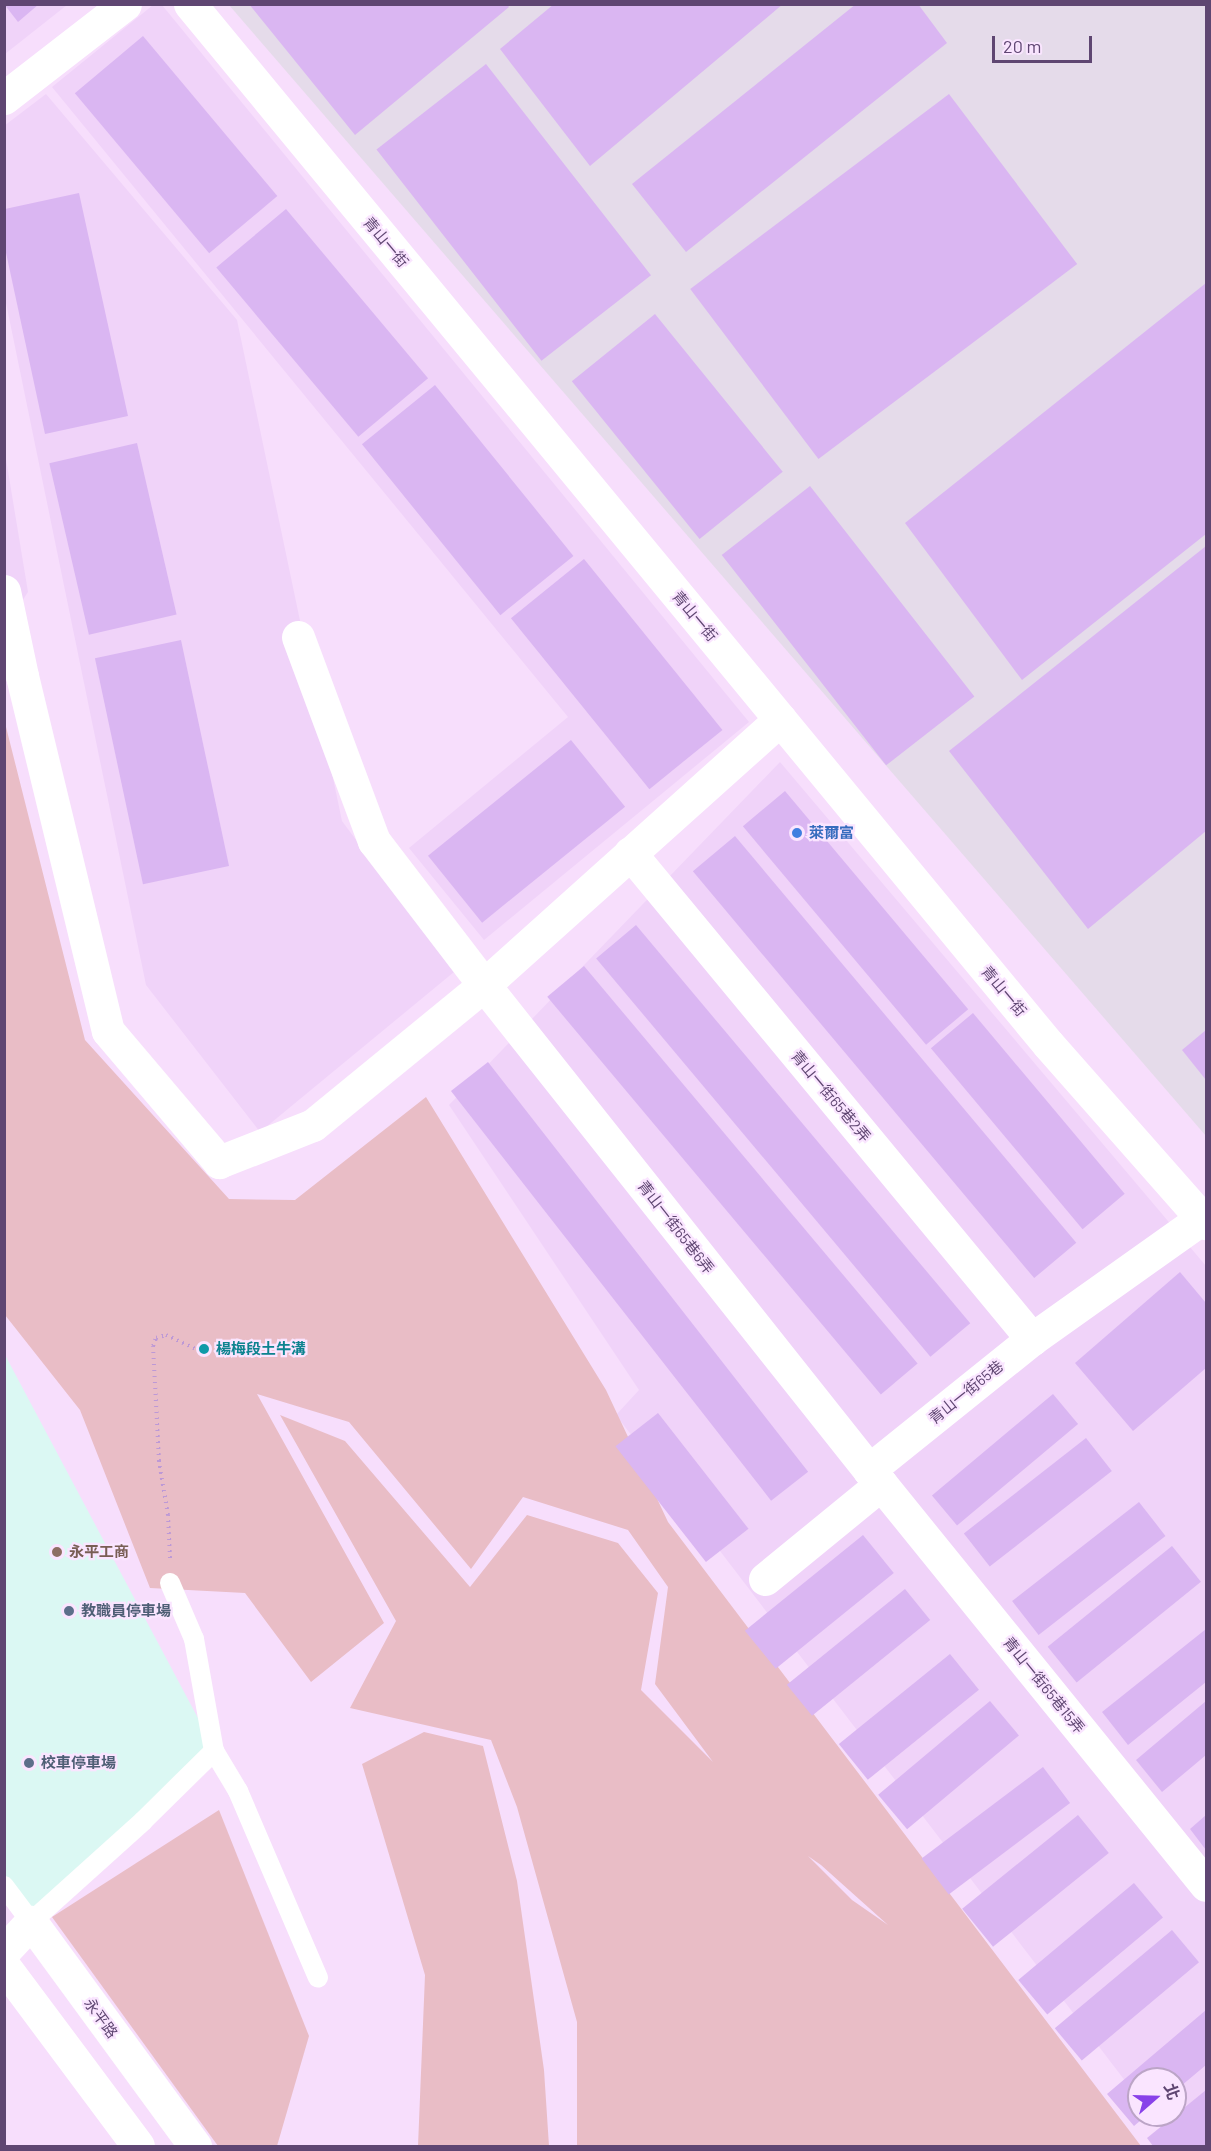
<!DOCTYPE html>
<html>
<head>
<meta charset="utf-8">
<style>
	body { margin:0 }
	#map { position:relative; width:1211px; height:2151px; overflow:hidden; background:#f7defc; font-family:Barlow,"Noto Sans TC",sans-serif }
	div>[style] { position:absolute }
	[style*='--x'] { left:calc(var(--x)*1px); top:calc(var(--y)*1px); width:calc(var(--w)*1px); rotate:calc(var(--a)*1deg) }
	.residential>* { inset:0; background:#f0d3f9 }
	.industrial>* { inset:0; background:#e5dbea }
	.education>* { inset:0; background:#dbf8f3 }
	.green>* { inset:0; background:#e9bdc6 }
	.building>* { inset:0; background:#dab6f2; transform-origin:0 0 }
	.path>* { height:4px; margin-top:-2px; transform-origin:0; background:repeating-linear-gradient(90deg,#bd99d6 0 1.5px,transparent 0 6px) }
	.service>* { height:20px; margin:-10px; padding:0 10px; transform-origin:10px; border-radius:10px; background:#fff }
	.minor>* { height:33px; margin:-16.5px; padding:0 16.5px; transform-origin:16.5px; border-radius:16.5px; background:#fff }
	.dots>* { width:16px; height:16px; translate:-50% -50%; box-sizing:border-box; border:3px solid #fae5ff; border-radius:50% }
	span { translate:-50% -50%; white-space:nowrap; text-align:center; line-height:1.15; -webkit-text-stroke:4.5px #fae5ff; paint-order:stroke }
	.street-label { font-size:15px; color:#5f4672 }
	.shop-label { font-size:15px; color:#366cbe; font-weight:700 }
	.left { translate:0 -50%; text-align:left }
	.culture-label { font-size:15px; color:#0d838f; font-weight:700 }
	.education-label { font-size:15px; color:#785e54; font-weight:700 }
	.service-label { font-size:15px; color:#4e5e75; font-weight:700 }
	.frame { position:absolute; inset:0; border:6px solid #5f4672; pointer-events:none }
	.north { position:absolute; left:1127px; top:2067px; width:60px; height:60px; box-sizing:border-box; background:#fae5ff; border:2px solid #bca5c7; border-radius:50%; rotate:70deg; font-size:16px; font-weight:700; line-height:24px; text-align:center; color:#5f4672 }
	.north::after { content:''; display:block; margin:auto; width:21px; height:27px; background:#8841e9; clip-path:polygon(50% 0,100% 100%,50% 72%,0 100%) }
	.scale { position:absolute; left:992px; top:36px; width:100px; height:27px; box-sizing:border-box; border:3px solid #5f4672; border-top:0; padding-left:8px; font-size:18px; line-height:21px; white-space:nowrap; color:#5f4672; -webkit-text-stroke:4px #fae5ff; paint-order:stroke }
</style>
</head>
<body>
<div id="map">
	<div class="residential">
		<div style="clip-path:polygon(5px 5px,67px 5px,5px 54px)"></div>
		<div style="clip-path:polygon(153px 5px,162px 5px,749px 722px,484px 940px,409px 848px,568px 717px,52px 87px)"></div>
		<div style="clip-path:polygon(46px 94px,237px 320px,342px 821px,454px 972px,260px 1132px,146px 985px,5px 298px,4px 126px)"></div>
		<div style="clip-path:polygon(4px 447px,28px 592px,5px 627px,4px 627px)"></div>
		<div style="clip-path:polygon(780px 762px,1206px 1266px,1206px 2146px,1176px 2146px,1151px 2115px,1175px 2115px,1175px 2079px,1139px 2079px,1139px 2099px,616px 1415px,639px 1390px,449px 1105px)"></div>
	</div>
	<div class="industrial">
		<div style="clip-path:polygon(229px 5px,1206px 5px,1206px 1136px)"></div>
	</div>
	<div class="education">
		<div style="clip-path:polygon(4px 1353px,216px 1752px,21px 1921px,4px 1901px)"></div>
	</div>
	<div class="green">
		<div style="clip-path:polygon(evenodd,4px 719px,85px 1040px,229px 1199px,295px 1200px,426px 1097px,606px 1390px,668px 1522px,1141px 2146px,577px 2146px,577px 2022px,517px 1807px,491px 1740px,350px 1708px,396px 1621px,280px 1415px,345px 1441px,470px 1587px,527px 1515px,618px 1543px,658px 1593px,641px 1690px,713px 1762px,655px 1684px,668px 1587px,628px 1530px,523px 1497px,471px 1569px,349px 1422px,257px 1394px,384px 1623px,311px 1682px,245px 1593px,150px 1588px,80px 1410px,5px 1315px,4px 719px,808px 1856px,821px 1865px,888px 1925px,852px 1900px,808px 1856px)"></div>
		<div style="clip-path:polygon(424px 1732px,483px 1746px,517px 1881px,544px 2070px,549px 2146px,418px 2146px,425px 1975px,362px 1764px)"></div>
		<div style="clip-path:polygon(219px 1810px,309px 2036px,277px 2146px,218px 2146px,52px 1917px)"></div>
	</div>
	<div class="building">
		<div style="clip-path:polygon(4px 4px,39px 4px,18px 22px)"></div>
		<div style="clip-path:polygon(249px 4px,507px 4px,509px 7px,355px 135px)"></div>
		<div style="clip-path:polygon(554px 4px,783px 4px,590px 166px,500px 49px)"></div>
		<div style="clip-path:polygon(856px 4px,918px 4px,947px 43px,686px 252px,632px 184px)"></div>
		<div style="left:143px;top:36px;width:209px;height:89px;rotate:50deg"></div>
		<div style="left:486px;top:64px;width:268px;height:139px;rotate:52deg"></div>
		<div style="left:949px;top:94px;width:213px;height:324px;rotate:53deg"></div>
		<div style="clip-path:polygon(79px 193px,128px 416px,45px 434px,5px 248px,5px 209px)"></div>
		<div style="left:286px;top:209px;width:221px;height:91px;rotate:50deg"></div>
		<div style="clip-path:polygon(1206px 283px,1206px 534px,1022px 680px,905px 523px)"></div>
		<div style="left:655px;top:314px;width:203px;height:107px;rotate:51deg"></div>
		<div style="left:435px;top:385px;width:220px;height:94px;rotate:51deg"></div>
		<div style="left:137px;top:443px;width:176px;height:90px;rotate:77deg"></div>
		<div style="left:810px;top:486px;width:267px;height:112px;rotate:52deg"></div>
		<div style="clip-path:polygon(1206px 546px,1206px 831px,1088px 929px,949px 751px)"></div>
		<div style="left:584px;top:559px;width:220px;height:94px;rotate:51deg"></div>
		<div style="left:181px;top:640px;width:231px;height:88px;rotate:78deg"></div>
		<div style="left:571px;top:740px;width:86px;height:184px;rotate:51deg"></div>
		<div style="left:785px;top:791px;width:285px;height:55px;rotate:50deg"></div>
		<div style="left:735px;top:836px;width:531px;height:55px;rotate:50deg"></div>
		<div style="left:636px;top:925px;width:520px;height:52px;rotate:50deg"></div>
		<div style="left:584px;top:966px;width:519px;height:48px;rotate:50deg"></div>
		<div style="left:973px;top:1013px;width:236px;height:55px;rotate:50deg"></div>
		<div style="clip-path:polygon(1206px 1030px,1206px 1080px,1182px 1050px)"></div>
		<div style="left:488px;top:1062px;width:520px;height:47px;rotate:52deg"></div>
		<div style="clip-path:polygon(1180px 1272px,1206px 1303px,1206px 1368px,1133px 1431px,1075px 1363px)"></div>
		<div style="left:1053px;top:1394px;width:39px;height:158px;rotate:50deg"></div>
		<div style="left:658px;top:1413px;width:147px;height:54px;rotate:52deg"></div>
		<div style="left:1086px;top:1438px;width:42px;height:155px;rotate:52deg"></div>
		<div style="left:1139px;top:1502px;width:43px;height:161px;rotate:52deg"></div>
		<div style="left:863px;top:1535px;width:49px;height:152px;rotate:51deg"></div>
		<div style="left:1172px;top:1546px;width:46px;height:160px;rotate:51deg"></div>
		<div style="left:905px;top:1589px;width:40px;height:152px;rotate:51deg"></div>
		<div style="clip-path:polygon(1206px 1629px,1206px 1682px,1128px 1745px,1102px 1712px)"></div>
		<div style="left:950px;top:1654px;width:46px;height:143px;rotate:51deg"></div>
		<div style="left:990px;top:1701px;width:45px;height:146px;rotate:50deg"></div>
		<div style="clip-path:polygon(1206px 1701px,1206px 1755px,1162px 1792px,1136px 1760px)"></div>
		<div style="left:1043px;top:1767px;width:45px;height:152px;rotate:53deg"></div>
		<div style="left:1078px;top:1815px;width:49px;height:149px;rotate:51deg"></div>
		<div style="clip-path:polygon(1206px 1815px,1206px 1850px,1190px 1829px)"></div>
		<div style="left:1134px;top:1883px;width:45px;height:151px;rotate:50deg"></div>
		<div style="left:1172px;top:1930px;width:42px;height:153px;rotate:50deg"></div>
		<div style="clip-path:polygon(1206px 2010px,1206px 2065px,1175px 2091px,1175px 2079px,1139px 2079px,1139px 2115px,1147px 2115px,1134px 2126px,1107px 2094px)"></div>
		<div style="clip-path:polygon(1206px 2090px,1206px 2146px,1153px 2146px,1147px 2138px)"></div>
	</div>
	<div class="path">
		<div style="--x:170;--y:1558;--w:43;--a:-92.7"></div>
		<div style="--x:168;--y:1515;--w:55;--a:-99.5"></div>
		<div style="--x:159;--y:1461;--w:115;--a:-93"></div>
		<div style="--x:153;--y:1346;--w:9;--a:-69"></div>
		<div style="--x:156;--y:1338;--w:10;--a:-17"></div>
		<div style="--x:166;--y:1335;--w:38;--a:25"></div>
	</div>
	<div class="service">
		<div style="--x:170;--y:1583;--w:61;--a:66.8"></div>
		<div style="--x:194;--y:1639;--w:114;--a:79.9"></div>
		<div style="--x:4;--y:1886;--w:45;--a:53.1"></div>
		<div style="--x:31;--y:1922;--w:151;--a:-42"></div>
		<div style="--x:143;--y:1821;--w:100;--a:-44.6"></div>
		<div style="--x:214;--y:1751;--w:47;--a:59"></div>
		<div style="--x:238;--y:1791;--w:203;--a:66.8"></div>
	</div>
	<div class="minor">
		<div style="--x:190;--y:4;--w:1348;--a:50.48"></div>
		<div style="--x:1048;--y:1044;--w:239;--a:48.6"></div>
		<div style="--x:4;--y:98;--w:153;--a:-37.8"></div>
		<div style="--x:4;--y:591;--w:87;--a:78"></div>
		<div style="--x:22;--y:676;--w:365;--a:76.4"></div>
		<div style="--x:108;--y:1031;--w:172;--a:49.7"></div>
		<div style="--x:219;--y:1162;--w:101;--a:-21.5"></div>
		<div style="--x:313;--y:1125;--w:221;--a:-39.3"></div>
		<div style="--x:484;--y:985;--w:398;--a:-41.9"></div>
		<div style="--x:298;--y:637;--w:218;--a:69.6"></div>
		<div style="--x:374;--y:841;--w:181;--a:52.6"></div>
		<div style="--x:484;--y:985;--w:619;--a:51.56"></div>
		<div style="--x:630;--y:853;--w:631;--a:50.4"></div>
		<div style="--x:881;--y:1484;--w:516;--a:50.98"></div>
		<div style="--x:765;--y:1579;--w:150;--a:-39.3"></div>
		<div style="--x:881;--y:1484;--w:18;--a:-131"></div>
		<div style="--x:869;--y:1470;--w:209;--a:-38.8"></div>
		<div style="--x:1032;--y:1339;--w:209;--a:-35.4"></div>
		<div style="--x:4;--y:1951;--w:40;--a:-47"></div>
		<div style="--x:31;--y:1922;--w:278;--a:53.8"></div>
		<div style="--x:4;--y:1966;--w:224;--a:53.3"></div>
	</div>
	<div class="dots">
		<div style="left:797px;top:833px;background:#3f7fe0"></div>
		<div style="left:204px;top:1349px;background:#0f9aa8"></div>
		<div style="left:57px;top:1552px;background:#8d6e63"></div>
		<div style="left:69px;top:1611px;background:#5c6f8a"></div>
		<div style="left:29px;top:1763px;background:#5c6f8a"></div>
	</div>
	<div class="street-label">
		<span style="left:386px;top:242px;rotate:50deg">青山一街</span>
		<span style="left:695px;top:616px;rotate:50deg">青山一街</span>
		<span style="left:1004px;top:991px;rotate:50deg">青山一街</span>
		<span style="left:831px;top:1096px;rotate:50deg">青山一街65巷2弄</span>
		<span style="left:676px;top:1227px;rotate:52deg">青山一街65巷6弄</span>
		<span style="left:966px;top:1392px;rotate:-39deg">青山一街65巷</span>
		<span style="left:1044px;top:1685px;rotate:51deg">青山一街65巷15弄</span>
		<span style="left:101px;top:2018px;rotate:54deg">永平路</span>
	</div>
	<div class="shop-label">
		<span class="left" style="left:809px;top:833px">萊爾富</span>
	</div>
	<div class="culture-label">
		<span class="left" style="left:216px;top:1349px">楊梅段土牛溝</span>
	</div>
	<div class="education-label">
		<span class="left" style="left:69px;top:1552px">永平工商</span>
	</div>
	<div class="service-label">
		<span class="left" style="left:81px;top:1611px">教職員停車場</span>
		<span class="left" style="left:41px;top:1763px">校車停車場</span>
	</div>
	<div class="frame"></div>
	<div class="north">北</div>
	<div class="scale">20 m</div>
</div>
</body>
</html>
